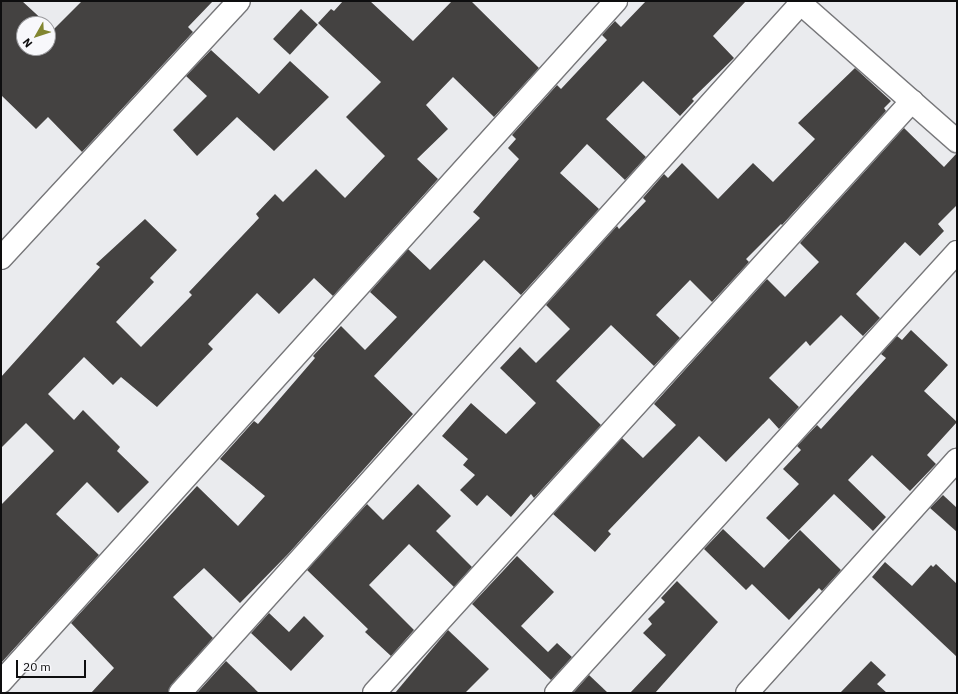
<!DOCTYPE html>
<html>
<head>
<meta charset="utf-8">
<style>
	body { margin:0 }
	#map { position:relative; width:958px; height:694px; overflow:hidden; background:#eaebee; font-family:"IBM Plex Sans",sans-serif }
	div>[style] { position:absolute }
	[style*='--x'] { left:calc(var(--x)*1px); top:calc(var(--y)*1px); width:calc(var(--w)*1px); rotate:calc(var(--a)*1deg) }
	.building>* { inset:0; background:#444241; transform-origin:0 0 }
	.roads { filter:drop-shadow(1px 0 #77777a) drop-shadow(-1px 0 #77777a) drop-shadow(0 1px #77777a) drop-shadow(0 -1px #77777a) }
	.minor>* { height:22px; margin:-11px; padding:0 11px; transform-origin:11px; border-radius:11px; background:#fff }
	span { translate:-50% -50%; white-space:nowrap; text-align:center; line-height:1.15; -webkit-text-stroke:4px #f8f8fb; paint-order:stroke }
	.frame { position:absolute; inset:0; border:2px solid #0e0e0f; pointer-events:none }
	.north { position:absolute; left:16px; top:16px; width:40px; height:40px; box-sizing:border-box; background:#f8f8fb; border:1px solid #9a9a9d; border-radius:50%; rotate:231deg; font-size:11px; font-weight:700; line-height:16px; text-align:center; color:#0e0e0f }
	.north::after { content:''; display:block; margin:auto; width:14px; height:18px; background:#828631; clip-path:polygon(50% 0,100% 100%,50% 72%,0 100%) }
	.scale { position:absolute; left:16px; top:660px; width:70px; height:18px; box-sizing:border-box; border:2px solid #0e0e0f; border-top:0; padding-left:5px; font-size:12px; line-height:14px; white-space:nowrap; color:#0e0e0f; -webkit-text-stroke:3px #f8f8fb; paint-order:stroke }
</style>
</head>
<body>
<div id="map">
	<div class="building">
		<div style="clip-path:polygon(1px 1px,22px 1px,47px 24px,24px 24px,24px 48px,48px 48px,48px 25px,53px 30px,82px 1px,213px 1px,188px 27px,193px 32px,82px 152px,48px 117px,36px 129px,1px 95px)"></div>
		<div style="clip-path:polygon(343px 1px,370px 1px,413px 41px,452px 1px,471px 1px,539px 68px,494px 117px,453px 77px,426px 105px,448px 129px,417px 159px,438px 179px,333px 296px,314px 278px,279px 314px,257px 293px,208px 344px,213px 349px,157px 407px,121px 377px,113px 385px,84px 357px,48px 394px,74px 420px,83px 410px,120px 447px,117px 451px,149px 482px,118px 513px,87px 482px,56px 514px,99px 555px,1px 663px,1px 505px,54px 451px,26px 423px,1px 448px,1px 377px,100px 267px,96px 264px,145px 219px,177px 250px,150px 278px,154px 282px,116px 322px,141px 347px,192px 295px,189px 292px,259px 218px,256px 214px,275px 194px,283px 202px,316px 169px,345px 198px,385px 156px,346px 117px,381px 82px,318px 23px,331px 9px,334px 11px)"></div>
		<div style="clip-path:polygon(646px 1px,746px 1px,713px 36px,734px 58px,692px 99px,694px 101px,680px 116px,643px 81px,606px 119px,646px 157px,625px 180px,587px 144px,560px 173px,599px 209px,521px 295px,484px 260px,374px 376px,413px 414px,289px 553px,240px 603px,204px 568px,173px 597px,213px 638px,171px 685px,168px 693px,91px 693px,114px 668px,71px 623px,197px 486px,238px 526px,265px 496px,220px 459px,254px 421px,258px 424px,315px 358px,313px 356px,341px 326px,365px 350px,397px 317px,370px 292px,408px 249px,430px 270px,480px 218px,473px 212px,519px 159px,508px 148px,516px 139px,512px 135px,557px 85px,561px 89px,607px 40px,602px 35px,615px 21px,621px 27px)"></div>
		<div style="left:301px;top:9px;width:23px;height:41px;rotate:43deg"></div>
		<div style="clip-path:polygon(211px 50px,259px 94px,290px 61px,329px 97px,274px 151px,237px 117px,197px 156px,173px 130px,207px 96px,186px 76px)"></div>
		<div style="clip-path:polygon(855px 68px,891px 101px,884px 108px,886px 111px,782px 225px,781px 224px,746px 259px,749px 262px,712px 302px,690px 280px,656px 315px,680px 338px,654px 366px,611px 325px,556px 381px,601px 425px,534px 498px,531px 494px,511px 517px,487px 495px,477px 506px,460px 490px,475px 475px,463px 465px,468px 459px,442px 436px,471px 403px,506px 434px,536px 403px,500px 368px,520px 347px,536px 363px,570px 329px,546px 305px,617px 226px,619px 229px,646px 201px,643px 198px,664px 174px,668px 178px,682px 163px,718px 199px,753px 163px,773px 182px,815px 139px,798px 123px)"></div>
		<div style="clip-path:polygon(904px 128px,944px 167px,957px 153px,957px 205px,938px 224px,944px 231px,920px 256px,905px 242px,856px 294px,880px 318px,863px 336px,841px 315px,810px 346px,806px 341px,769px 378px,799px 407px,779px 429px,769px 418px,726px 462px,699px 436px,608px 531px,611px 534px,595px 552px,553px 514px,622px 438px,643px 458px,676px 425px,654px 404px,767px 279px,785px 297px,819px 262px,800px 243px)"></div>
		<div style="clip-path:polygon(911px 330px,948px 365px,924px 391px,957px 422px,927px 455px,936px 464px,910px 491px,872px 455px,848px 480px,886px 517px,873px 531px,834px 494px,789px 540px,766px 518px,799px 484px,783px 469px,801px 450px,797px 446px,817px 425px,821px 429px,886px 358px,881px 354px,897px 336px,902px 340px)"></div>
		<div style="clip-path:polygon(418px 484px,451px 516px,436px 531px,472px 567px,454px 587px,409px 544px,369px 585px,414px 630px,391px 656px,365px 632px,368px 629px,307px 570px,367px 504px,383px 520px)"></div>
		<div style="clip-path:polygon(943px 495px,957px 508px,957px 532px,930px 508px)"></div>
		<div style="clip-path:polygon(723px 529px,764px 568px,800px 530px,841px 570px,822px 591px,819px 588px,789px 620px,752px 584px,746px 590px,704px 549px)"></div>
		<div style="clip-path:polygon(517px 556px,554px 592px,521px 626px,548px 652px,557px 643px,572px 657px,551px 680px,472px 604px)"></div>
		<div style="clip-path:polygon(885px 562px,912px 586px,931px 565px,933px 567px,936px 564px,957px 584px,957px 657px,872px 577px)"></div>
		<div style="clip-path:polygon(677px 581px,718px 622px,655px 693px,630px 693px,666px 655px,643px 633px,652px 624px,648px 619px,665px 602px,661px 598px)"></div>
		<div style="clip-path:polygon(269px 613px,289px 632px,304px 616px,324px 636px,291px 671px,251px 633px)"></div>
		<div style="clip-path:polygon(448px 630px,489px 669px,465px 693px,395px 693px)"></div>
		<div style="clip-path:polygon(226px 661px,259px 693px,197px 693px)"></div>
		<div style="clip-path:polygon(871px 661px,886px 675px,877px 684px,887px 693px,840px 693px)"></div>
		<div style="clip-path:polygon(589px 675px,608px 693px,573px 693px)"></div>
	</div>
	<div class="roads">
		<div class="minor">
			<div style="--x:798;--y:1;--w:212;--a:41.4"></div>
			<div style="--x:1;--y:258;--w:350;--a:-47.2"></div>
			<div style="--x:1;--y:682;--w:918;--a:-47.92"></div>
			<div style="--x:180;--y:693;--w:928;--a:-48.01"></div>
			<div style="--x:374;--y:693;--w:800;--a:-47.74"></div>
			<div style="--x:556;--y:693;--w:596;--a:-47.72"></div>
			<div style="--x:747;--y:693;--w:314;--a:-48"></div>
		</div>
	</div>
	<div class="frame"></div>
	<div class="north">N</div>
	<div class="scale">20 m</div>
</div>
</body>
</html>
